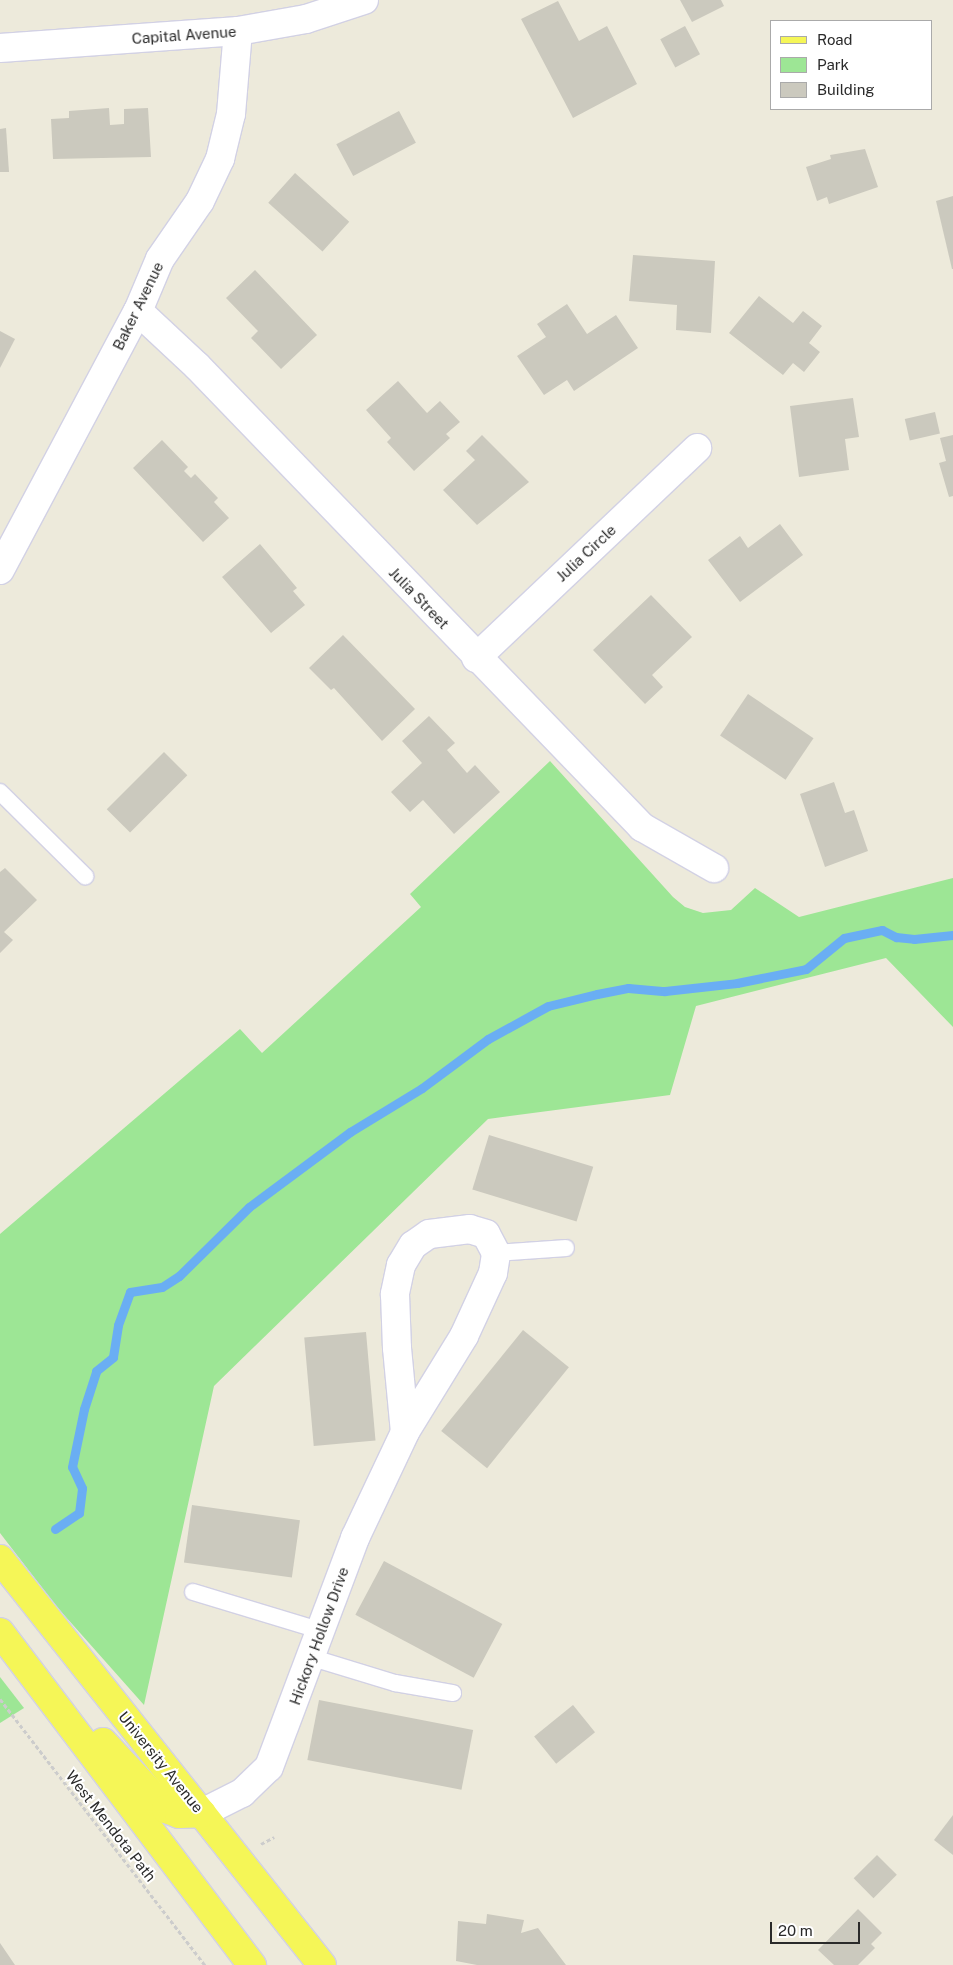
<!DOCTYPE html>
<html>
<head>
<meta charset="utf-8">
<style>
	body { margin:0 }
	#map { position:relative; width:953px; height:1965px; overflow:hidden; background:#edeadb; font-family:"Public Sans",sans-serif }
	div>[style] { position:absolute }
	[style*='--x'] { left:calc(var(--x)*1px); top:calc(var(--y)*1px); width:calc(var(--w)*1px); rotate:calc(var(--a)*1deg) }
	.green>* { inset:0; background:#9de695 }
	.stream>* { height:9px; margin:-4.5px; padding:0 4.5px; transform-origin:4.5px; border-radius:4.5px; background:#6aaef3 }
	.building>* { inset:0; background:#cbc9be; transform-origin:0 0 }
	.path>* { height:3px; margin-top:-1.5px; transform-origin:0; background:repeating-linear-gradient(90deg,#ccc 0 4px,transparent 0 6.5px) }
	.roads { filter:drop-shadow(1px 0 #d2d1e4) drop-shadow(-1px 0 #d2d1e4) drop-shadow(0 1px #d2d1e4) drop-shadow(0 -1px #d2d1e4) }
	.service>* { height:16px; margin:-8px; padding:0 8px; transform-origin:8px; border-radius:8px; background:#fff }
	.minor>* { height:28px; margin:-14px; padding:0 14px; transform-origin:14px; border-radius:14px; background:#fff }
	.tertiary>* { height:28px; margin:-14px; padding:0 14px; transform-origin:14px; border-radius:14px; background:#fff }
	.primary>* { height:28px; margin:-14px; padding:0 14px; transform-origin:14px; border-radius:14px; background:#f5f657 }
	span { translate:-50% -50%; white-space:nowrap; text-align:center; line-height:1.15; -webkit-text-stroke:4px #fff; paint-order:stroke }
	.street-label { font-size:15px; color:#2a2a2a }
	.legend { position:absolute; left:770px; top:20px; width:162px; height:90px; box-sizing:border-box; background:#fff; border:1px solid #aaa; margin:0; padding:6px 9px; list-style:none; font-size:15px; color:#2a2a2a }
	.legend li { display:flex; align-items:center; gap:10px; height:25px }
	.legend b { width:25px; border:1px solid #aaa }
	.scale { position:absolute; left:770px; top:1922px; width:90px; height:22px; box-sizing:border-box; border:2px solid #2a2a2a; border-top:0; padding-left:6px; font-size:15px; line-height:18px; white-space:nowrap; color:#2a2a2a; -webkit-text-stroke:4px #fff; paint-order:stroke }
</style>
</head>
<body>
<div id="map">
	<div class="green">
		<div style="clip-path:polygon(550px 761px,673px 897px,685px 907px,703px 913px,731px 910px,755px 888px,799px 917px,953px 878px,953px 1027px,886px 958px,696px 1006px,670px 1095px,488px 1119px,214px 1386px,144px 1705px,57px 1607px,0 1533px,0 1234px,240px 1029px,262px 1053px,421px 907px,410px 894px)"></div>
		<div style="clip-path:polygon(0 1677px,24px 1708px,0 1723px)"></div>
	</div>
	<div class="stream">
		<div style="--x:55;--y:1529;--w:29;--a:-34"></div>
		<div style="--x:79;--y:1513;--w:25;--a:-83"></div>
		<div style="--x:82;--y:1488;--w:23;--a:-115"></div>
		<div style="--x:72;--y:1467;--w:59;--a:-78.3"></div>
		<div style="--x:84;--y:1409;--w:40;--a:-72"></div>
		<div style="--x:96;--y:1371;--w:22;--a:-39"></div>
		<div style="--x:113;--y:1357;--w:32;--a:-81"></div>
		<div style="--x:118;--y:1325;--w:35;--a:-70"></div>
		<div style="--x:130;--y:1292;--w:32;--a:-9"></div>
		<div style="--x:162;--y:1287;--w:20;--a:-33"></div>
		<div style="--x:179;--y:1276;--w:98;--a:-44.6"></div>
		<div style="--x:249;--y:1207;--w:126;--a:-36.6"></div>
		<div style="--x:350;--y:1132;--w:84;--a:-31.4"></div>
		<div style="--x:422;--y:1088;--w:82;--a:-36.6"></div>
		<div style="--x:488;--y:1039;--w:68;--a:-28.8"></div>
		<div style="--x:548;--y:1006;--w:50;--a:-13.8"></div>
		<div style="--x:597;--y:994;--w:32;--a:-11"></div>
		<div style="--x:628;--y:988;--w:37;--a:5"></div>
		<div style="--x:665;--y:991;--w:72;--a:-6.3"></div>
		<div style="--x:737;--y:983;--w:70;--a:-11.5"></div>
		<div style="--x:806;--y:969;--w:49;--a:-39.2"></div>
		<div style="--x:844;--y:938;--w:39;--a:-12"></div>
		<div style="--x:882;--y:930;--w:16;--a:27"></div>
		<div style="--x:896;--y:937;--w:18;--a:6"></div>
		<div style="--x:914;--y:939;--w:39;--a:-6"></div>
	</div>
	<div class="building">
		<div style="clip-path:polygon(680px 0,721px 0,724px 6px,692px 22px)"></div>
		<div style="clip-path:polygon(558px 1px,579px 41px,607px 26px,637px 84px,573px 118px,521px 19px)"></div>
		<div style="left:685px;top:26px;width:32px;height:28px;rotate:62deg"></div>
		<div style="clip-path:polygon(109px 108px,110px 125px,124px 124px,124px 109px,148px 108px,151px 157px,53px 159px,51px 119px,69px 118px,69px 111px)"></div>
		<div style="left:399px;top:111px;width:36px;height:71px;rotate:62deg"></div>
		<div style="clip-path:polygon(6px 128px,9px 172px,0 172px,0 129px)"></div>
		<div style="clip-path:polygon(865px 149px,878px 187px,829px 204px,827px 197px,817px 201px,806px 167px,831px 159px,830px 155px)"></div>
		<div style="left:295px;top:173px;width:73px;height:40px;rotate:42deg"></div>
		<div style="clip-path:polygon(953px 196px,953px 269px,952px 269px,936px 201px)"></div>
		<div style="clip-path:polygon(633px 255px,715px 261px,711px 333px,676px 330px,677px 305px,629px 301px)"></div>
		<div style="clip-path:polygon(255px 270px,317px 335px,281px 369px,251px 338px,258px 331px,226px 298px)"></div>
		<div style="clip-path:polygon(759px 296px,793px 323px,803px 311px,822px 326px,809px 343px,820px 352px,804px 372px,793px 363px,783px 375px,729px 333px)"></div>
		<div style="clip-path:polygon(567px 304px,587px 334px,616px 315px,638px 348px,574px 391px,567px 380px,544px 395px,517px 356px,546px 337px,537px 324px)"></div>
		<div style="clip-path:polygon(0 331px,15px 339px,0 368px)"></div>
		<div style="clip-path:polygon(398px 381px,427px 413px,440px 401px,460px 422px,446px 434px,450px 438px,414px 471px,387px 442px,391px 438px,366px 410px)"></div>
		<div style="clip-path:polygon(853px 398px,859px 437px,845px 439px,849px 470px,799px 477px,790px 406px)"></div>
		<div style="left:935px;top:412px;width:22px;height:31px;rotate:77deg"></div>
		<div style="clip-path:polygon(482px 435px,529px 482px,477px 525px,443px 490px,475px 460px,466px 451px)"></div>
		<div style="clip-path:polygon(953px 435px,953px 496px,949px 497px,939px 463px,946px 461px,940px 438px)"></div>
		<div style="clip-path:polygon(162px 440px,188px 467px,184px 471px,191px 478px,195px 474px,218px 498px,214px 502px,229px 518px,203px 542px,133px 468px)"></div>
		<div style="clip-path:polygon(780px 524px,803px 555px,740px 602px,708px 560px,740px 536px,748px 548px)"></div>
		<div style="clip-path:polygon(260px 544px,297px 588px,293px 591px,305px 605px,271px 633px,222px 577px)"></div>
		<div style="clip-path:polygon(651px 595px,692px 637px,652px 675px,663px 687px,645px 704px,593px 650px)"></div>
		<div style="clip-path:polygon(343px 635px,415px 709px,382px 741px,334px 688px,331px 690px,309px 668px)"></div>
		<div style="left:748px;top:694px;width:79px;height:50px;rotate:34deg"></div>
		<div style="clip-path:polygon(429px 716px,455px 743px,447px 750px,467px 773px,475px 765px,500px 792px,454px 834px,423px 800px,410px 812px,391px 792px,422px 763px,402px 741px)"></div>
		<div style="left:164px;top:752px;width:33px;height:81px;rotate:45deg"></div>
		<div style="clip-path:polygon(834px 782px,845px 813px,854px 810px,868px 851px,825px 867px,800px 794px)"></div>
		<div style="clip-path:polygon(5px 868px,37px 900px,4px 932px,13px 940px,0 953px,0 872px)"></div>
		<div style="left:489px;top:1135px;width:109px;height:57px;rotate:17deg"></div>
		<div style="left:523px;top:1330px;width:59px;height:130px;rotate:39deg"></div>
		<div style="left:366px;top:1332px;width:109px;height:62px;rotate:85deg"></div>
		<div style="left:192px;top:1505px;width:109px;height:58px;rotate:8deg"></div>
		<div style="left:384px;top:1561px;width:134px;height:61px;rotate:28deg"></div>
		<div style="left:319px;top:1700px;width:157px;height:61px;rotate:11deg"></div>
		<div style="left:573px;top:1705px;width:35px;height:50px;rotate:51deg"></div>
		<div style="clip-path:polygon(953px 1815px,953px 1855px,934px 1840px)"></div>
		<div style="left:877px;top:1855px;width:28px;height:33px;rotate:45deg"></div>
		<div style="clip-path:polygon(858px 1909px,882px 1933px,871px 1944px,875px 1948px,858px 1965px,834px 1965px,818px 1950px)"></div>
		<div style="clip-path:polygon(487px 1914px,524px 1920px,521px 1933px,538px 1928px,566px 1965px,477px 1965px,456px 1961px,458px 1921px,486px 1924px)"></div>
		<div style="clip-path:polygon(0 1943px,15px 1965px,0 1965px)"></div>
	</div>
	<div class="path">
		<div style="--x:0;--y:1699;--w:336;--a:52.4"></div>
		<div style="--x:261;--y:1844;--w:15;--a:-28"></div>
	</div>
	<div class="roads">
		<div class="service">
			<div style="--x:0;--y:792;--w:120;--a:44.7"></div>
			<div style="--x:496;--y:1253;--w:70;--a:-4.1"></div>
			<div style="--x:193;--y:1592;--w:135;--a:16.8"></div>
			<div style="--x:313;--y:1658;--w:86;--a:17"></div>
			<div style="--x:395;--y:1683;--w:59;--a:9.8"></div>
		</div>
		<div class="minor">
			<div style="--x:138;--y:311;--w:81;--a:43"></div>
			<div style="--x:197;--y:366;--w:641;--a:46.01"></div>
			<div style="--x:642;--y:827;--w:83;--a:29.7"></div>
			<div style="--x:0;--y:570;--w:293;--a:-62"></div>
			<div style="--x:138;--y:311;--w:56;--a:-67.1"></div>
			<div style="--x:160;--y:259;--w:70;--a:-55.4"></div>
			<div style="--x:200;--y:201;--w:47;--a:-64.5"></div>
			<div style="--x:220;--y:159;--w:46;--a:-76.3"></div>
			<div style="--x:231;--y:114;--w:83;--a:-85.2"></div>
			<div style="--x:476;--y:658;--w:305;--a:-43.5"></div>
			<div style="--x:202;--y:1813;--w:45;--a:-26.6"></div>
			<div style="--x:242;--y:1793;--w:37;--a:-44"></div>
			<div style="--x:269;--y:1767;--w:245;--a:-69.4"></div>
			<div style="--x:355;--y:1538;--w:117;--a:-64.7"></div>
			<div style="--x:405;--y:1432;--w:113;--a:-58.4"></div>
			<div style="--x:464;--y:1336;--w:69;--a:-65.3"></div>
			<div style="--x:493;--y:1273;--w:20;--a:-81"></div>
			<div style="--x:496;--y:1253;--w:21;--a:-118"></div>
			<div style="--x:486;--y:1234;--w:17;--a:-163"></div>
			<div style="--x:470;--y:1229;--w:41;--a:173"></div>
			<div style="--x:429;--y:1234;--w:19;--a:145"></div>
			<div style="--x:413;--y:1245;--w:23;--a:121"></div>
			<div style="--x:401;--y:1265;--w:30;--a:102"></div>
			<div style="--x:395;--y:1294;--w:54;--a:87.9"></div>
			<div style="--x:397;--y:1348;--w:84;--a:84.6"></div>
		</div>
		<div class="tertiary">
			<div style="--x:0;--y:48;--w:239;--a:-4.1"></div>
			<div style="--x:238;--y:31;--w:69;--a:-10"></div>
			<div style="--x:306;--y:19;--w:61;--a:-18.1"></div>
		</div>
		<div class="primary">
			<div style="--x:0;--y:1559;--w:518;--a:51.58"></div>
			<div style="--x:0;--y:1632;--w:418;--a:52.9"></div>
			<div style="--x:103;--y:1742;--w:92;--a:46.8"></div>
			<div style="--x:166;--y:1809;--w:14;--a:21"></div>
			<div style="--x:179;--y:1814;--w:23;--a:-2"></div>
		</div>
	</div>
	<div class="street-label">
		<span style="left:184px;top:35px;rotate:-4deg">Capital Avenue</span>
		<span style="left:138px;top:306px;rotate:-64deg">Baker Avenue</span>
		<span style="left:586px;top:553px;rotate:-43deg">Julia Circle</span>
		<span style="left:419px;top:598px;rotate:46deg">Julia Street</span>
		<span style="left:319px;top:1636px;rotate:-70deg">Hickory Hollow Drive</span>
		<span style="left:161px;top:1762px;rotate:51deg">University Avenue</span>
		<span style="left:111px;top:1826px;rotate:52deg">West Mendota Path</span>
	</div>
	<ul class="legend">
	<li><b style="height:6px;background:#f5f657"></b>Road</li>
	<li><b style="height:14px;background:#9de695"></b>Park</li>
	<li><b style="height:14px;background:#cbc9be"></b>Building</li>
	</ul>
	<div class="scale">20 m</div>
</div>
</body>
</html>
